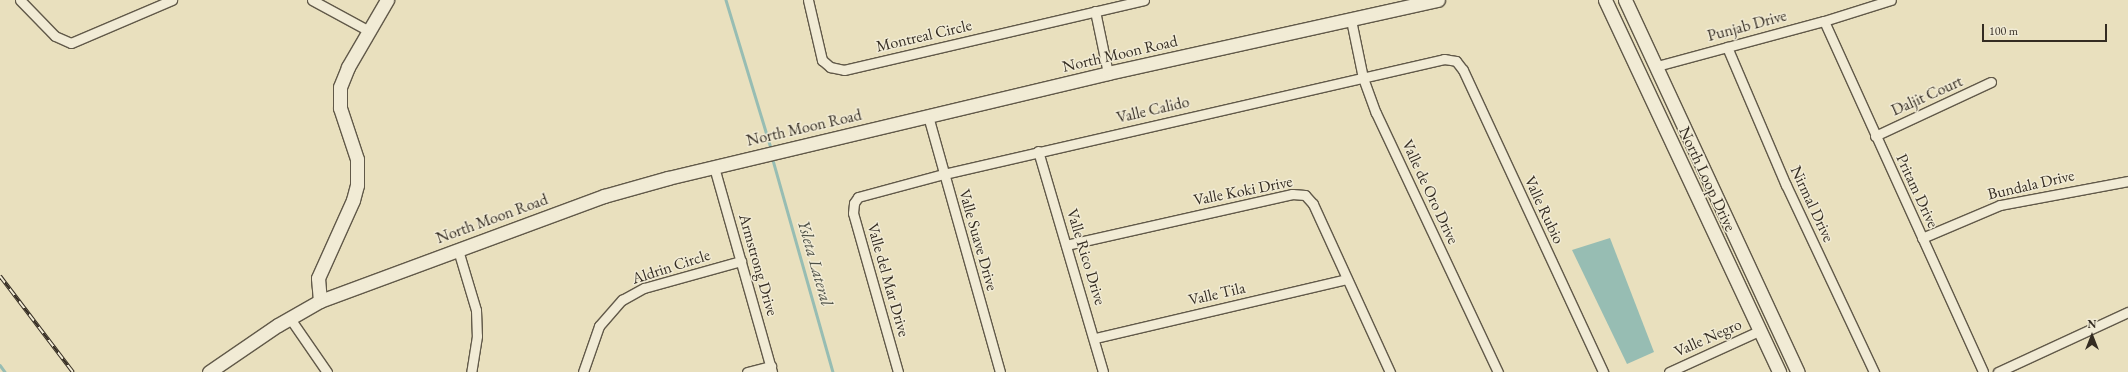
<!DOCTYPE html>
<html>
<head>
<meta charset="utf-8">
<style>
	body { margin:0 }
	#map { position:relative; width:2128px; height:372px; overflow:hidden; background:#e9e0be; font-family:"EB Garamond",serif }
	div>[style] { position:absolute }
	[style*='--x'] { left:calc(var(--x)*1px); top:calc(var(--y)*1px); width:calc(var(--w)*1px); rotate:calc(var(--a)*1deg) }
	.water>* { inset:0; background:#97bdb3 }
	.stream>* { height:2.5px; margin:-1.25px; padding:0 1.25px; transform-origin:1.25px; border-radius:1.25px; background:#97bdb3 }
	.roads { filter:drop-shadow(1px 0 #615949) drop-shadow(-1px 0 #615949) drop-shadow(0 1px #615949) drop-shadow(0 -1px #615949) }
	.street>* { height:9px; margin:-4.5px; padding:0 4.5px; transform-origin:4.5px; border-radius:4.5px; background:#f1ebd5 }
	.secondary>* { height:13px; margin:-6.5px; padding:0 6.5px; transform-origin:6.5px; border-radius:6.5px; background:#f1ebd5 }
	.rail>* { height:4px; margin-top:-2px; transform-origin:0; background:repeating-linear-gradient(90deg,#f1ebd5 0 8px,#342c22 0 16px); box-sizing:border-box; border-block:1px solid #342c22 }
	span { translate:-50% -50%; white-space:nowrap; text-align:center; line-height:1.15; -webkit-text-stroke:3px #f1ebd5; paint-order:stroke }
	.street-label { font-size:16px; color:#342c22 }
	.water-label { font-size:17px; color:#4d5046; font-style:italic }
	.north { position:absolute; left:2072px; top:316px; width:40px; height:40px; -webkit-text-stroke:3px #f1ebd5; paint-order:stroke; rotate:0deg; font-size:11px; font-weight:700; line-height:16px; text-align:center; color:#342c22 }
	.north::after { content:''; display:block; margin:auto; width:14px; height:18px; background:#342c22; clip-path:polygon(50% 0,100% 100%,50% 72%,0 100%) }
	.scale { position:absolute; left:1982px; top:24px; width:125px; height:18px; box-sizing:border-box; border:2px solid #342c22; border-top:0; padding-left:5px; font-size:12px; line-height:14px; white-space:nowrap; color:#342c22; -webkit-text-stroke:3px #f1ebd5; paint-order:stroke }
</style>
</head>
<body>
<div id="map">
	<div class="water">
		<div style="clip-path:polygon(1610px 238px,1654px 352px,1627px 364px,1572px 250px)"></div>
	</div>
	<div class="stream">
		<div style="--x:726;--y:0;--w:152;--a:73.1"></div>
		<div style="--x:773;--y:160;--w:220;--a:74.2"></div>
		<div style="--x:0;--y:365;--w:9;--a:54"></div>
	</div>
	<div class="roads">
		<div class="street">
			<div style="--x:20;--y:0;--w:50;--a:45.8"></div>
			<div style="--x:55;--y:36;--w:17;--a:24"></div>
			<div style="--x:71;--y:43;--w:110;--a:-23.1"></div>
			<div style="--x:312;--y:0;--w:65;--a:28.5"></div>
			<div style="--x:808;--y:0;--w:62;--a:76.9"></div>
			<div style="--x:822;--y:60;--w:11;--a:41"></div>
			<div style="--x:830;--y:67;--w:14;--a:12"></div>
			<div style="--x:844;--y:70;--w:308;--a:-13.1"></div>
			<div style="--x:1095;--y:11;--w:63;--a:78.2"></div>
			<div style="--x:1351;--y:20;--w:59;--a:78.3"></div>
			<div style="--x:1363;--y:78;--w:37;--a:70"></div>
			<div style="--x:1376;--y:113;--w:286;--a:64.8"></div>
			<div style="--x:1824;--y:21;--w:385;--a:65.6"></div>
			<div style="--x:1727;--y:47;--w:150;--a:66.9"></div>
			<div style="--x:1786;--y:185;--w:207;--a:64.8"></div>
			<div style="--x:1657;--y:66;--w:173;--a:-15.1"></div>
			<div style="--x:1824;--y:21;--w:70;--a:-17.4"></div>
			<div style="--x:928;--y:116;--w:266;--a:74.3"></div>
			<div style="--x:1875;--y:136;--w:128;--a:-25"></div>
			<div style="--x:1038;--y:151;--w:230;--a:73.6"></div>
			<div style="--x:714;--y:167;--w:213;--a:74.2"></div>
			<div style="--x:1922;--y:238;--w:85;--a:-22.9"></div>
			<div style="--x:2000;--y:205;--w:130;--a:-10.6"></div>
			<div style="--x:1066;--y:245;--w:232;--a:-12.7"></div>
			<div style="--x:1292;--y:194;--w:13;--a:4"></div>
			<div style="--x:1305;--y:195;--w:12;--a:48"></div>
			<div style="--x:1313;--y:204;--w:185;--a:65.4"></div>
			<div style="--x:458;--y:250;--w:63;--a:73.3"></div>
			<div style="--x:476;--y:310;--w:26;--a:88"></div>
			<div style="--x:477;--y:336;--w:36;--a:99"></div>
			<div style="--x:289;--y:317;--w:67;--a:55.4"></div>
			<div style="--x:1095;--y:338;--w:258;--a:-13.2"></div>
			<div style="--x:583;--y:372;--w:49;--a:-70.8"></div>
			<div style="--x:599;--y:326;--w:35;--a:-49"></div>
			<div style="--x:622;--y:300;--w:25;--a:-29"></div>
			<div style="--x:644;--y:288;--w:101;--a:-15.6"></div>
			<div style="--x:747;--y:372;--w:25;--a:-14"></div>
			<div style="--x:898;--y:372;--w:165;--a:-105.8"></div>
			<div style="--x:853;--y:213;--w:10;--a:-84"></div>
			<div style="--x:854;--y:203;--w:7;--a:-56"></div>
			<div style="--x:858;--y:197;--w:89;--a:-15"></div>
			<div style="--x:944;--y:174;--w:513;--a:-12.95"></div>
			<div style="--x:1444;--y:59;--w:12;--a:9"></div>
			<div style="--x:1456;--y:61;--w:11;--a:52"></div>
			<div style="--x:1463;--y:70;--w:333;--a:65.1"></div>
			<div style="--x:1669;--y:372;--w:99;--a:-24.5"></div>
			<div style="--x:1998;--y:372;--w:143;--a:-24.8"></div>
		</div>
		<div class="secondary">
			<div style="--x:1605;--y:0;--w:411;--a:64.9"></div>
			<div style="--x:1625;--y:0;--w:410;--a:65.1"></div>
			<div style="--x:320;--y:301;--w:23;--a:-95"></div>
			<div style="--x:318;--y:278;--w:85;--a:-65.8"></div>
			<div style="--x:353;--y:200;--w:16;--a:-75"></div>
			<div style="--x:357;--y:185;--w:26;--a:-90"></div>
			<div style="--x:357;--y:159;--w:54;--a:-108.4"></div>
			<div style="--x:340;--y:108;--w:21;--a:-90"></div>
			<div style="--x:340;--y:87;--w:22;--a:-68"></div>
			<div style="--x:348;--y:67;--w:78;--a:-59.8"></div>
			<div style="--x:209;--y:372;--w:83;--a:-34.3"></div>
			<div style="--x:278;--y:325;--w:48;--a:-29.7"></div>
			<div style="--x:320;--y:301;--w:303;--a:-20.3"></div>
			<div style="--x:604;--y:196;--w:66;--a:-15.7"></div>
			<div style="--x:668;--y:178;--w:452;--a:-13.4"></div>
			<div style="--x:1108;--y:73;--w:338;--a:-12.5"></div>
		</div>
	</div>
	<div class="rail">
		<div style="--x:0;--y:276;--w:121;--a:52.8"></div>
	</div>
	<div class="street-label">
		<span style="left:1747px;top:26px;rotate:-15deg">Punjab Drive</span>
		<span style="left:924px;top:36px;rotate:-13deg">Montreal Circle</span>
		<span style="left:1120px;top:54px;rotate:-13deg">North Moon Road</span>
		<span style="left:1927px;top:96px;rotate:-24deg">Daljit Court</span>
		<span style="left:1153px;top:110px;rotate:-13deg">Valle Calido</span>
		<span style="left:804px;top:128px;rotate:-13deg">North Moon Road</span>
		<span style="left:1707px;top:179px;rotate:65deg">North Loop Drive</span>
		<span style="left:2031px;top:185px;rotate:-13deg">Bundala Drive</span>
		<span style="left:1243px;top:191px;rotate:-11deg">Valle Koki Drive</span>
		<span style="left:1917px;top:191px;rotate:65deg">Pritam Drive</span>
		<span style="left:1430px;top:192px;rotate:65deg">Valle de Oro Drive</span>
		<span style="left:1812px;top:204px;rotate:65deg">Nirmal Drive</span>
		<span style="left:1544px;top:210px;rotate:65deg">Valle Rubio</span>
		<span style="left:492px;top:219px;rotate:-20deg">North Moon Road</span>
		<span style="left:978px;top:240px;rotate:74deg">Valle Suave Drive</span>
		<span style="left:1086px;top:257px;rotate:73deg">Valle Rico Drive</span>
		<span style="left:758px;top:265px;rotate:74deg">Armstrong Drive</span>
		<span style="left:671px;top:267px;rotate:-18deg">Aldrin Circle</span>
		<span style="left:888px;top:280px;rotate:74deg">Valle del Mar Drive</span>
		<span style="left:1217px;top:294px;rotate:-13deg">Valle Tila</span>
		<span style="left:1708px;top:338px;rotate:-24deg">Valle Negro</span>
	</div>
	<div class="water-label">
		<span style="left:815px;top:263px;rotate:74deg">Ysleta Lateral</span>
	</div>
	<div class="north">N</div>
	<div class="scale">100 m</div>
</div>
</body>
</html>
